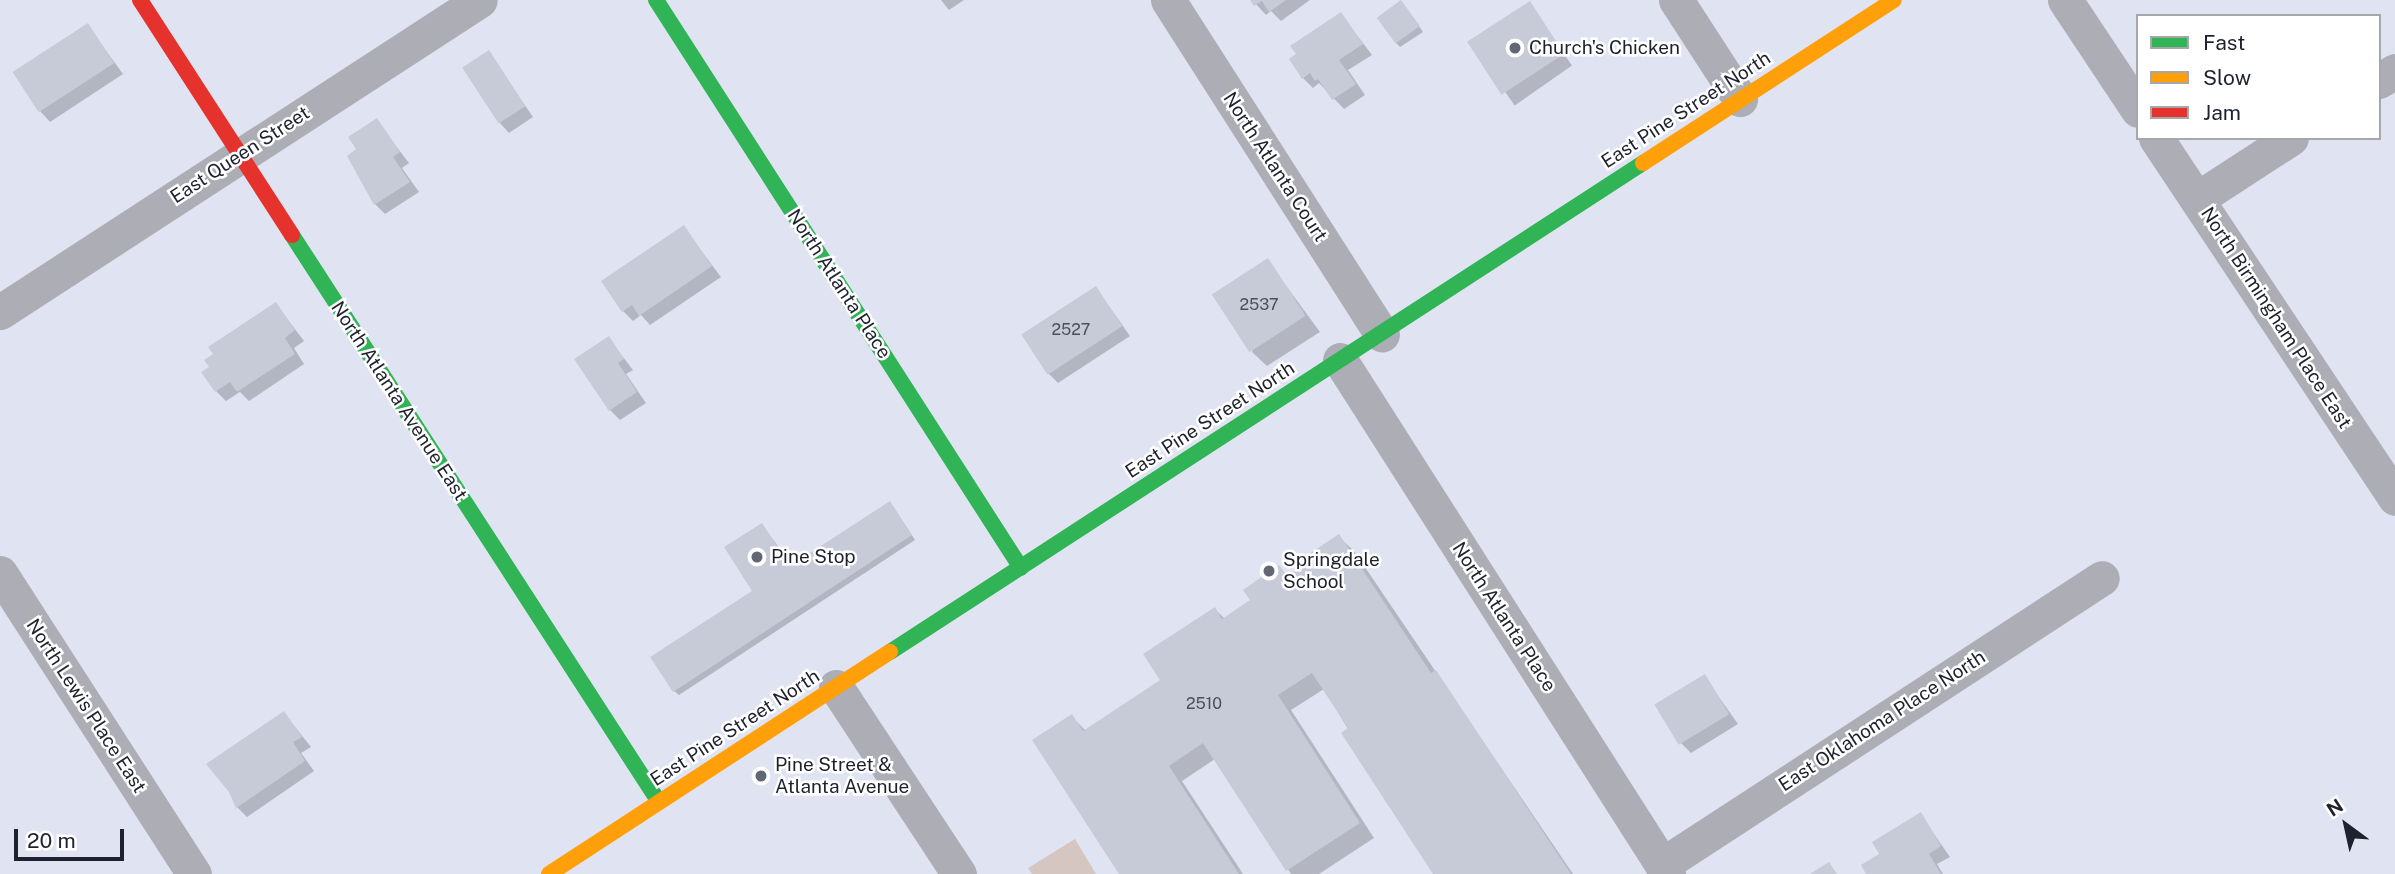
<!DOCTYPE html>
<html>
<head>
<meta charset="utf-8">
<style>
	body { margin:0 }
	#map { position:relative; width:2395px; height:874px; overflow:hidden; background:#e0e4f2; font-family:"Public Sans",sans-serif }
	div>[style] { position:absolute }
	[style*='--x'] { left:calc(var(--x)*1px); top:calc(var(--y)*1px); width:calc(var(--w)*1px); rotate:calc(var(--a)*1deg) }
	.green>* { inset:0; background:#d6c6c2 }
	.shadow>* { inset:0; background:#0003; transform-origin:0 0 }
	.building>* { inset:0; background:#c7cad7; transform-origin:0 0 }
	.street>* { height:35px; margin:-17.5px; padding:0 17.5px; transform-origin:17.5px; border-radius:17.5px; background:#adaeb5 }
	.fast>* { height:16px; margin:-8px; padding:0 8px; transform-origin:8px; border-radius:8px; background:#30b455 }
	.slow>* { height:16px; margin:-8px; padding:0 8px; transform-origin:8px; border-radius:8px; background:#ff9f0a }
	.jam>* { height:16px; margin:-8px; padding:0 8px; transform-origin:8px; border-radius:8px; background:#e5322d }
	.dots>* { width:19px; height:19px; translate:-50% -50%; box-sizing:border-box; border:4px solid #fff; border-radius:50% }
	span { translate:-50% -50%; white-space:nowrap; text-align:center; line-height:1.15; -webkit-text-stroke:5px #fff; paint-order:stroke }
	.number-label { font-size:16px; color:#4c4f5b }
	.number-label span { -webkit-text-stroke-width:0 }
	.poi-label { font-size:19px; color:#1f222e }
	.left { translate:0 -50%; text-align:left }
	.street-label { font-size:19px; color:#1f222e }
	.legend { position:absolute; left:2136px; top:14px; width:245px; height:126px; box-sizing:border-box; background:#fff; border:2px solid #a5a7ab; margin:0; padding:9px 12px; list-style:none; font-size:21px; color:#1f222e }
	.legend li { display:flex; align-items:center; gap:14px; height:35px }
	.legend b { width:35px; border:2px solid #a5a7ab }
	.north { position:absolute; left:2311px; top:790px; width:70px; height:70px; -webkit-text-stroke:5px #fff; paint-order:stroke; rotate:327deg; font-size:19px; font-weight:700; line-height:28px; text-align:center; color:#1f222e }
	.north::after { content:''; display:block; margin:auto; width:24px; height:32px; background:#1f222e; clip-path:polygon(50% 0,100% 100%,50% 72%,0 100%) }
	.scale { position:absolute; left:14px; top:829px; width:110px; height:32px; box-sizing:border-box; border:4px solid #1f222e; border-top:0; padding-left:9px; font-size:21px; line-height:24px; white-space:nowrap; color:#1f222e; -webkit-text-stroke:5px #fff; paint-order:stroke }
</style>
</head>
<body>
<div id="map">
	<div class="green">
		<div style="clip-path:polygon(1075px 839px,1096px 874px,1032px 874px,1028px 868px)"></div>
	</div>
	<div class="shadow">
		<div style="clip-path:polygon(941px 0,964px 0,949px 10px)"></div>
		<div style="clip-path:polygon(1252px 0,1310px 0,1281px 21px,1271px 11px,1266px 15px)"></div>
		<div style="clip-path:polygon(1402px 2px,1423px 32px,1400px 47px,1395px 42px)"></div>
		<div style="left:1529px;top:4px;width:75px;height:70px;rotate:55deg"></div>
		<div style="clip-path:polygon(1341px 14px,1372px 55px,1348px 70px,1365px 95px,1344px 109px,1319px 83px,1313px 88px,1303px 78px)"></div>
		<div style="clip-path:polygon(88px 26px,123px 74px,50px 122px,40px 111px)"></div>
		<div style="clip-path:polygon(489px 53px,533px 117px,509px 133px,499px 122px)"></div>
		<div style="clip-path:polygon(377px 121px,409px 163px,402px 168px,419px 192px,385px 214px,375px 204px,358px 150px)"></div>
		<div style="clip-path:polygon(684px 228px,721px 277px,650px 325px,641px 315px,633px 321px,623px 311px)"></div>
		<div style="clip-path:polygon(1267px 260px,1320px 332px,1267px 366px,1252px 352px)"></div>
		<div style="clip-path:polygon(1096px 288px,1130px 336px,1058px 383px,1048px 373px)"></div>
		<div style="clip-path:polygon(276px 304px,304px 341px,294px 348px,304px 364px,249px 401px,240px 392px,226px 401px,216px 391px)"></div>
		<div style="clip-path:polygon(609px 339px,633px 370px,626px 374px,646px 403px,620px 420px,610px 410px)"></div>
		<div style="clip-path:polygon(894px 508px,915px 540px,679px 695px,674px 691px,755px 591px,762px 525px,793px 566px)"></div>
		<div style="clip-path:polygon(1339px 537px,1354px 551px,1573px 874px,1435px 874px,1324px 689px,1291px 710px,1374px 838px,1319px 874px,1291px 874px,1215px 759px,1182px 781px,1243px 874px,1121px 874px,1071px 716px,1086px 731px,1162px 681px,1215px 609px,1225px 619px,1252px 601px,1279px 567px,1289px 577px)"></div>
		<div style="clip-path:polygon(1704px 676px,1738px 724px,1691px 753px,1681px 743px)"></div>
		<div style="clip-path:polygon(284px 713px,311px 747px,301px 753px,314px 771px,247px 817px,237px 807px)"></div>
		<div style="clip-path:polygon(1920px 814px,1950px 857px,1937px 864px,1943px 874px,1868px 874px)"></div>
	</div>
	<div class="building">
		<div style="clip-path:polygon(1250px 0,1286px 0,1269px 12px,1262px 1px,1254px 6px)"></div>
		<div style="left:1401px;top:0;width:32px;height:30px;rotate:54deg"></div>
		<div style="left:1530px;top:1px;width:63px;height:75px;rotate:57deg"></div>
		<div style="clip-path:polygon(1341px 12px,1363px 44px,1339px 60px,1356px 84px,1332px 100px,1318px 79px,1315px 81px,1310px 73px,1302px 79px,1289px 59px,1296px 54px,1290px 46px)"></div>
		<div style="left:88px;top:23px;width:48px;height:90px;rotate:57deg"></div>
		<div style="left:489px;top:50px;width:67px;height:32px;rotate:57deg"></div>
		<div style="clip-path:polygon(377px 118px,400px 152px,393px 157px,410px 182px,374px 205px,347px 156px,356px 149px,348px 137px)"></div>
		<div style="clip-path:polygon(684px 225px,712px 266px,639px 316px,632px 305px,622px 312px,601px 281px)"></div>
		<div style="left:1268px;top:258px;width:69px;height:67px;rotate:57deg"></div>
		<div style="left:1096px;top:286px;width:48px;height:89px;rotate:57deg"></div>
		<div style="clip-path:polygon(276px 302px,295px 330px,285px 338px,295px 354px,237px 392px,230px 382px,215px 392px,201px 372px,209px 367px,204px 360px,213px 354px,208px 347px)"></div>
		<div style="clip-path:polygon(609px 336px,624px 359px,618px 363px,637px 392px,609px 411px,574px 359px)"></div>
		<div style="clip-path:polygon(890px 501px,912px 535px,673px 692px,650px 657px,752px 591px,724px 547px,762px 523px,790px 566px)"></div>
		<div style="clip-path:polygon(1339px 534px,1431px 673px,1436px 670px,1571px 874px,1433px 874px,1341px 733px,1348px 728px,1312px 673px,1278px 695px,1360px 823px,1286px 871px,1203px 743px,1169px 766px,1239px 874px,1119px 874px,1032px 740px,1072px 714px,1083px 731px,1160px 680px,1143px 654px,1215px 607px,1222px 619px,1250px 600px,1243px 590px,1279px 565px,1287px 576px,1306px 563px,1303px 558px)"></div>
		<div style="left:1705px;top:674px;width:47px;height:59px;rotate:59deg"></div>
		<div style="clip-path:polygon(284px 711px,302px 737px,293px 742px,305px 761px,236px 808px,229px 792px,206px 764px)"></div>
		<div style="clip-path:polygon(1921px 812px,1941px 846px,1929px 854px,1941px 874px,1866px 874px,1861px 865px,1879px 854px,1872px 842px)"></div>
		<div style="clip-path:polygon(1829px 862px,1837px 874px,1810px 874px)"></div>
	</div>
	<div class="street">
		<div style="--x:1168;--y:0;--w:397;--a:57.4"></div>
		<div style="--x:1676;--y:0;--w:118;--a:57.1"></div>
		<div style="--x:2065;--y:0;--w:132;--a:56.4"></div>
		<div style="--x:2379;--y:81;--w:19;--a:-32"></div>
		<div style="--x:2156;--y:138;--w:432;--a:56.4"></div>
		<div style="--x:2197;--y:199;--w:112;--a:-33"></div>
		<div style="--x:0;--y:312;--w:572;--a:-33.02"></div>
		<div style="--x:1340;--y:360;--w:610;--a:57.46"></div>
		<div style="--x:0;--y:573;--w:358;--a:57.2"></div>
		<div style="--x:836;--y:687;--w:224;--a:56.7"></div>
		<div style="--x:1662;--y:865;--w:525;--a:-33.12"></div>
	</div>
	<div class="fast">
		<div style="--x:656;--y:0;--w:675;--a:57.27"></div>
		<div style="--x:292;--y:235;--w:675;--a:57.09"></div>
		<div style="--x:890;--y:652;--w:898;--a:-33"></div>
	</div>
	<div class="slow">
		<div style="--x:1643;--y:163;--w:299;--a:-33"></div>
		<div style="--x:549;--y:874;--w:407;--a:-33.1"></div>
	</div>
	<div class="jam">
		<div style="--x:140;--y:0;--w:280;--a:57.1"></div>
	</div>
	<div class="dots">
		<div style="left:1515px;top:48px;background:#636673"></div>
		<div style="left:757px;top:557px;background:#636673"></div>
		<div style="left:1269px;top:571px;background:#636673"></div>
		<div style="left:761px;top:776px;background:#636673"></div>
	</div>
	<div class="number-label">
		<span style="left:1259px;top:305px">2537</span>
		<span style="left:1071px;top:330px">2527</span>
		<span style="left:1204px;top:704px">2510</span>
	</div>
	<div class="poi-label">
		<span class="left" style="left:1529px;top:48px">Church's Chicken</span>
		<span class="left" style="left:771px;top:557px">Pine Stop</span>
		<span class="left" style="left:1283px;top:571px">Springdale<br>School</span>
		<span class="left" style="left:775px;top:776px">Pine Street &amp;<br>Atlanta Avenue</span>
	</div>
	<div class="street-label">
		<span style="left:1686px;top:110px;rotate:-33deg">East Pine Street North</span>
		<span style="left:240px;top:155px;rotate:-33deg">East Queen Street</span>
		<span style="left:1275px;top:167px;rotate:57deg">North Atlanta Court</span>
		<span style="left:839px;top:284px;rotate:57deg">North Atlanta Place</span>
		<span style="left:2276px;top:318px;rotate:57deg">North Birmingham Place East</span>
		<span style="left:399px;top:401px;rotate:57deg">North Atlanta Avenue East</span>
		<span style="left:1210px;top:420px;rotate:-33deg">East Pine Street North</span>
		<span style="left:1504px;top:617px;rotate:57deg">North Atlanta Place</span>
		<span style="left:86px;top:706px;rotate:57deg">North Lewis Place East</span>
		<span style="left:1882px;top:721px;rotate:-33deg">East Oklahoma Place North</span>
		<span style="left:735px;top:728px;rotate:-33deg">East Pine Street North</span>
	</div>
	<ul class="legend">
	<li><b style="height:9px;background:#30b455"></b>Fast</li>
	<li><b style="height:9px;background:#ff9f0a"></b>Slow</li>
	<li><b style="height:9px;background:#e5322d"></b>Jam</li>
	</ul>
	<div class="north">N</div>
	<div class="scale">20 m</div>
</div>
</body>
</html>
